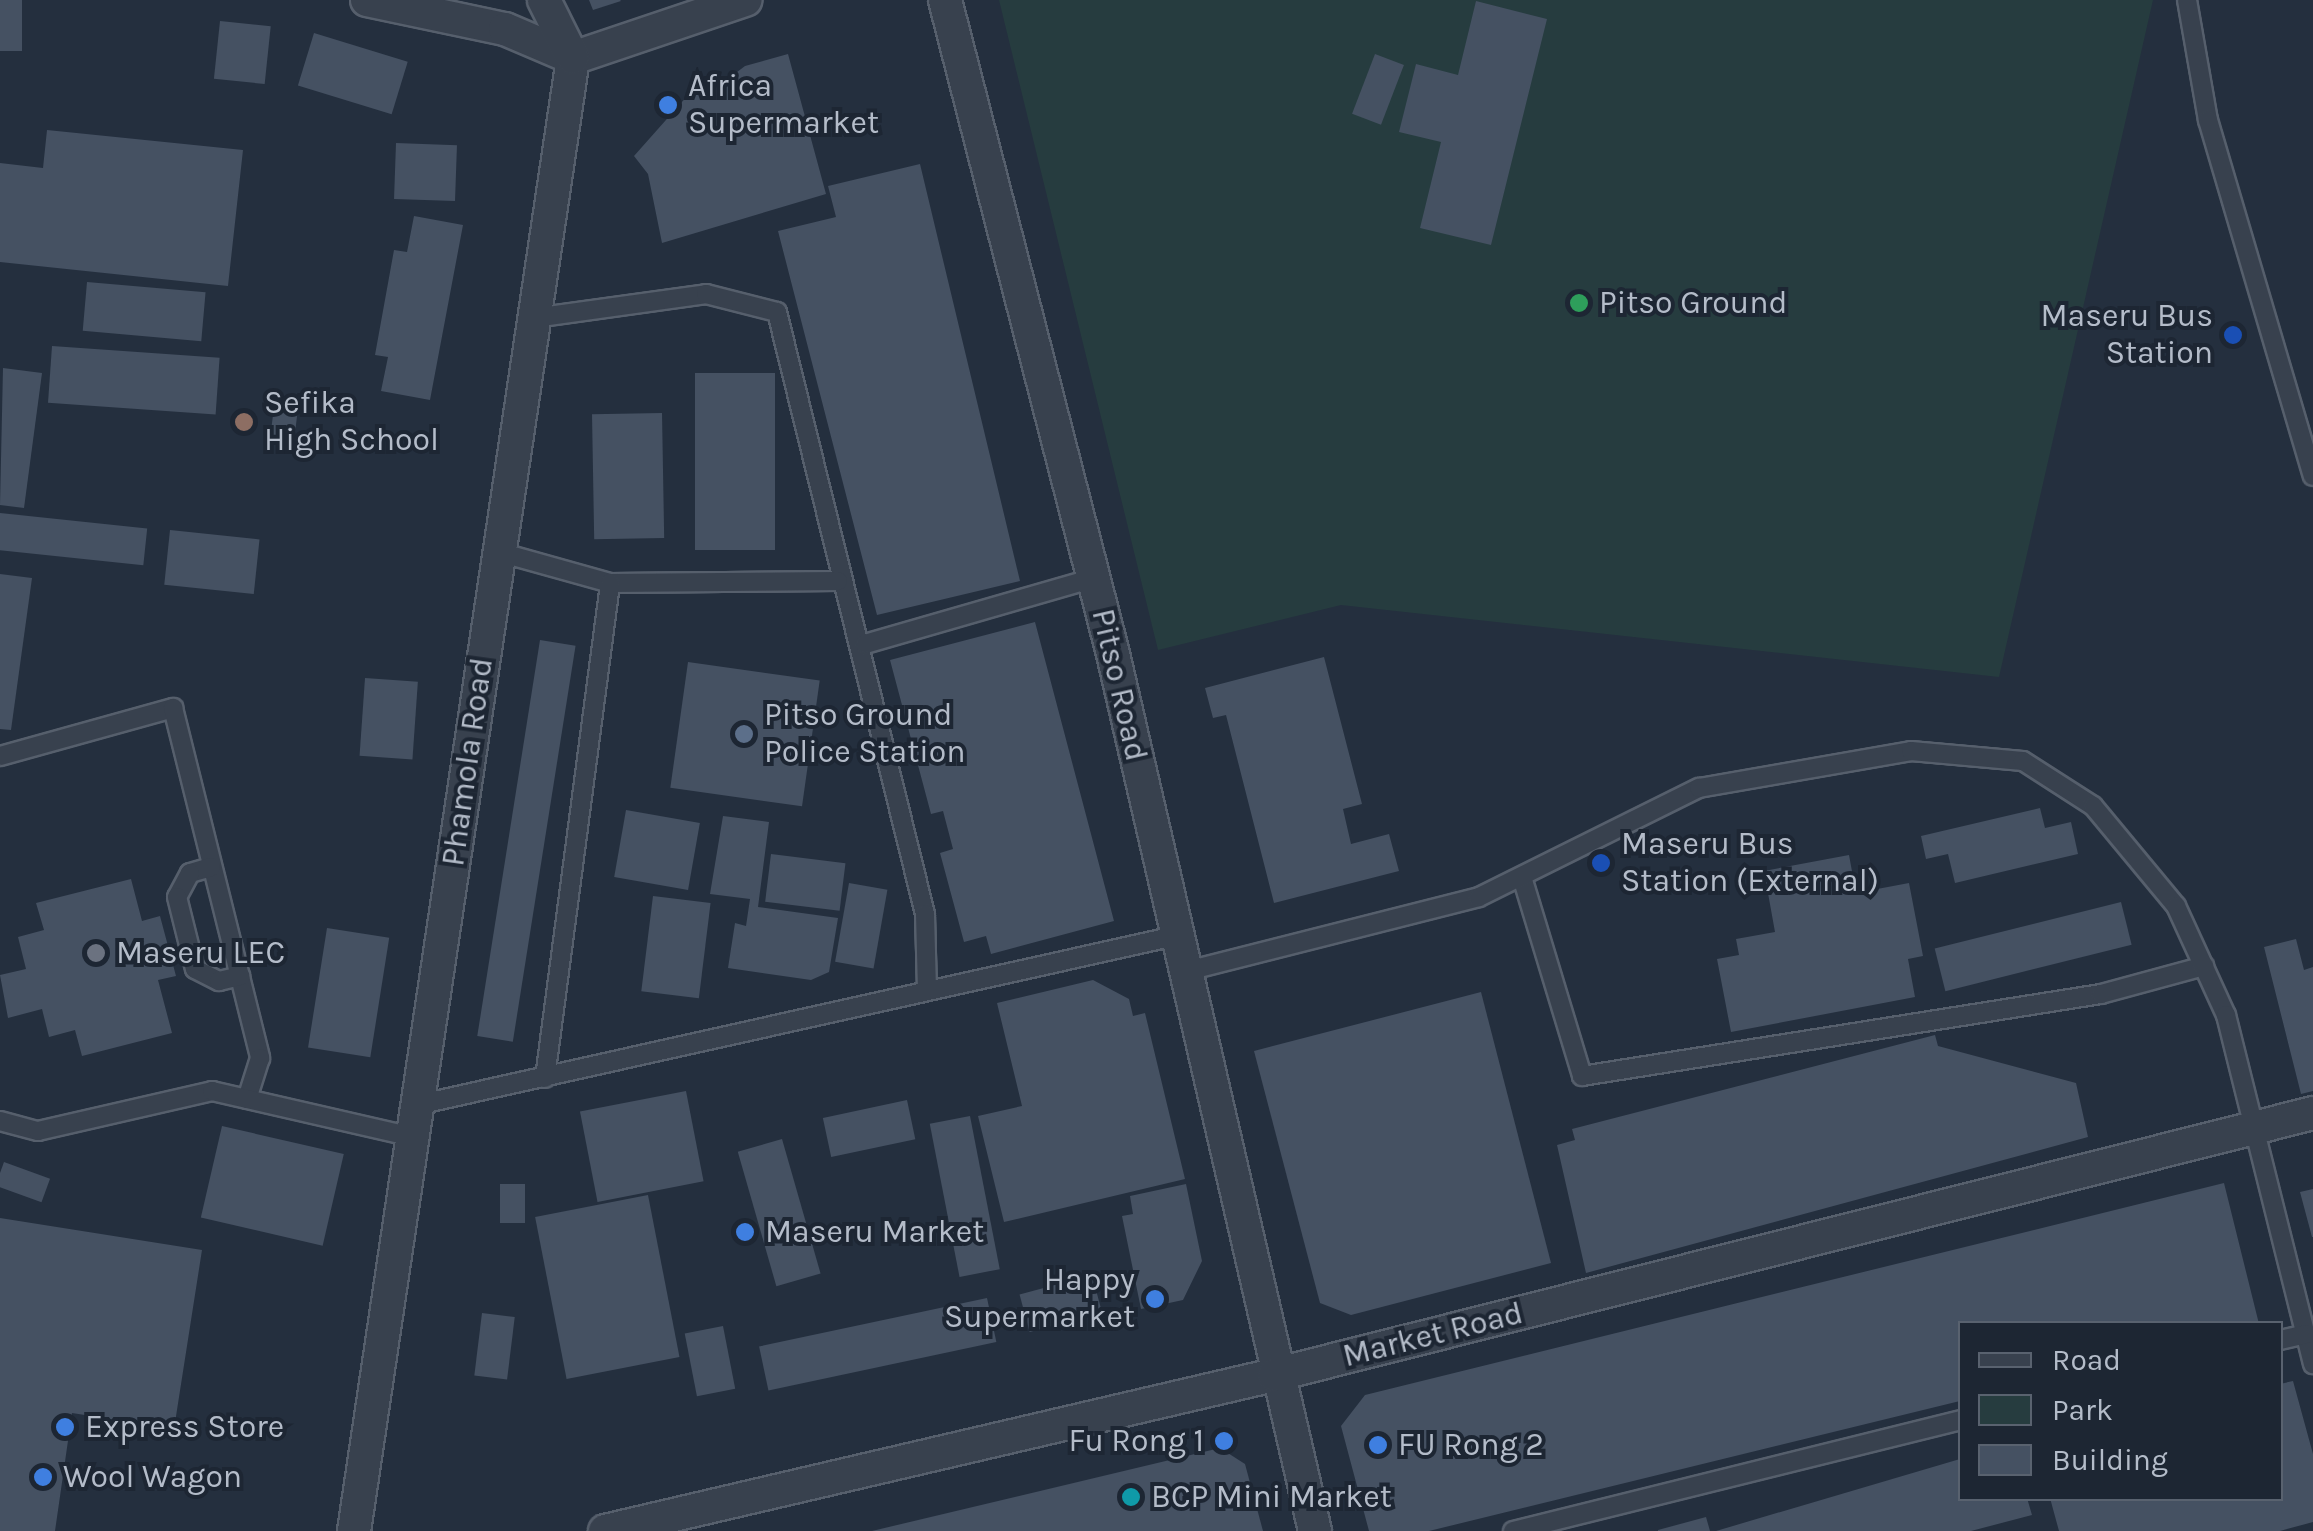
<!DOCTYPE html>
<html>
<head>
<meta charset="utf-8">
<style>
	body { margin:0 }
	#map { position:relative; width:2313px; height:1531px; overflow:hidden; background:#242f3e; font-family:Karla,sans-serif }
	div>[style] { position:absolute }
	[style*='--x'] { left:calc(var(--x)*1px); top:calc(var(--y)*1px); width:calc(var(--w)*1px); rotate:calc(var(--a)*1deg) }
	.green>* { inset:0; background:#263c3f }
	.building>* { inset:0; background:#455162; transform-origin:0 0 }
	.roads { filter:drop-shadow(2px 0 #565f6c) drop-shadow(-2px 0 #565f6c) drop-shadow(0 2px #565f6c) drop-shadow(0 -2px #565f6c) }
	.lane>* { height:18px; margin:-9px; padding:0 9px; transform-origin:9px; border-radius:9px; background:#38414e }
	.street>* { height:32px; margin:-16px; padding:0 16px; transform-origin:16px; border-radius:16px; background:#38414e }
	.dots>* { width:28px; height:28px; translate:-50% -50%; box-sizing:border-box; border:5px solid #1d2633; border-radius:50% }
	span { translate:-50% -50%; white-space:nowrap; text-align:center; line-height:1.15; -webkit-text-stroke:8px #1d2633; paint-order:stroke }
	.poi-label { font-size:32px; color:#b4bcc9 }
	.left { translate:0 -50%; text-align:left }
	.right { translate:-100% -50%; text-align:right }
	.street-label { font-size:32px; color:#b4bcc9 }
	.legend { position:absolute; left:1958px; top:1321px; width:325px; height:180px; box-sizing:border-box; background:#1d2633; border:2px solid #59626f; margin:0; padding:12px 18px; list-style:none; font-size:30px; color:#b4bcc9 }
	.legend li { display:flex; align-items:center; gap:20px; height:50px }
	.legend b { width:50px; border:2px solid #59626f }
</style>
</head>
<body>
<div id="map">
	<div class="green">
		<div style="clip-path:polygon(999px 0,2153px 0,1999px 677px,1341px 605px,1158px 650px)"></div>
	</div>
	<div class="building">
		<div style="left:0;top:0;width:22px;height:51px"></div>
		<div style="clip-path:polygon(589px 0,620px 0,621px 1px,593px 10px)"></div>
		<div style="clip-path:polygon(1476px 1px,1547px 19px,1491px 245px,1420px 228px,1441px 142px,1399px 132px,1416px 64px,1458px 75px)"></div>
		<div style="left:220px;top:21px;width:51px;height:58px;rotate:6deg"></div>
		<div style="left:314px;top:33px;width:98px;height:55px;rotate:17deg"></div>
		<div style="clip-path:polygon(788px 54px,826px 194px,662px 243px,648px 174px,634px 156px,697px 85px,708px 94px,745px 66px)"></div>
		<div style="left:1375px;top:54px;width:31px;height:64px;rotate:21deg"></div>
		<div style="clip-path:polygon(47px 130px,243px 150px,228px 286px,0 262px,0 163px,43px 168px)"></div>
		<div style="left:396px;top:143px;width:61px;height:56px;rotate:2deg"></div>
		<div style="clip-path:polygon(920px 164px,1020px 581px,877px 615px,778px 231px,836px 217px,828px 186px)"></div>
		<div style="clip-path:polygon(414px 216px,463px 225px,430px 400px,381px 391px,388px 357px,375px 355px,394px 250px,407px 252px)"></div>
		<div style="left:87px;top:282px;width:119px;height:49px;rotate:5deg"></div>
		<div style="left:52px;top:346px;width:168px;height:57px;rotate:4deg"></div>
		<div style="clip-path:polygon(3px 368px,42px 373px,24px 508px,0 505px)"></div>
		<div style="left:695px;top:373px;width:80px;height:177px"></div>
		<div style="left:274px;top:407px;width:24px;height:29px;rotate:7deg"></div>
		<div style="left:662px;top:413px;width:125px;height:70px;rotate:89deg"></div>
		<div style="left:0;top:513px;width:148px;height:37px;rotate:6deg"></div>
		<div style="left:170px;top:530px;width:90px;height:55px;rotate:6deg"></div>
		<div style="clip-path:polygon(0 574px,32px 578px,11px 730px,0 729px)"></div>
		<div style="clip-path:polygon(1035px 622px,1114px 921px,991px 954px,986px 936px,964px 942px,940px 853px,953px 849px,943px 811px,931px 814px,890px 660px)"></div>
		<div style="left:540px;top:640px;width:36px;height:401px;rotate:9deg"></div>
		<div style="clip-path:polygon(1324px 657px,1362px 804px,1343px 809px,1351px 844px,1389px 834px,1399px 871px,1274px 903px,1226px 715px,1213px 718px,1205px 688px)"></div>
		<div style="left:688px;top:662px;width:133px;height:127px;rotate:8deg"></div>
		<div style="left:365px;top:678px;width:53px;height:78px;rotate:4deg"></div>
		<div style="clip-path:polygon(2040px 808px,2045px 828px,2071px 822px,2078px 854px,1955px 883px,1948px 854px,1926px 859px,1921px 836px)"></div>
		<div style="left:626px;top:810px;width:75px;height:68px;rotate:10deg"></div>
		<div style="clip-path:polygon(723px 816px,769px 822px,758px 907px,838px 918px,829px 972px,811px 980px,728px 968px,735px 923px,746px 926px,750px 899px,710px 894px)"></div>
		<div style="left:771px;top:854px;width:75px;height:48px;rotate:7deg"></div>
		<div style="clip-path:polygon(1849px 855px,1856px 893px,1909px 883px,1923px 956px,1908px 959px,1915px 997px,1731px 1032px,1717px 959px,1739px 955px,1736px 939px,1775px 932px,1764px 871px)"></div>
		<div style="clip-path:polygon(131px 879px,142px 921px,160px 916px,176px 976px,158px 980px,172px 1033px,82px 1056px,75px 1030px,49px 1037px,42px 1009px,8px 1018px,0 975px,26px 969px,18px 937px,44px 930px,36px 903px)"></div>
		<div style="left:849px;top:883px;width:39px;height:80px;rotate:10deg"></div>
		<div style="left:653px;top:896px;width:58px;height:96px;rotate:7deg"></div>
		<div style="left:2121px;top:902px;width:44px;height:192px;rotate:76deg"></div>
		<div style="left:327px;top:928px;width:63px;height:121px;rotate:9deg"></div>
		<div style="clip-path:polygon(2296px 939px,2304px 970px,2313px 967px,2313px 1091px,2301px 1094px,2264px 947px)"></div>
		<div style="clip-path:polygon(1093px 980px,1129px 999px,1133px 1016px,1145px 1013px,1185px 1179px,1004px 1222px,978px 1116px,1022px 1106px,997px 1003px)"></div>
		<div style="clip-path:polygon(1481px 992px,1551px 1263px,1351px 1315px,1320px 1303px,1254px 1051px)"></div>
		<div style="clip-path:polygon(1935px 1035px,1938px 1046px,2076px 1083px,2088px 1137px,1586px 1273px,1557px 1145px,1575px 1140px,1572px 1129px)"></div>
		<div style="left:686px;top:1091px;width:92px;height:108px;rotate:79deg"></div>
		<div style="left:907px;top:1100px;width:40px;height:86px;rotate:78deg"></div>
		<div style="left:970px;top:1116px;width:156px;height:41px;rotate:79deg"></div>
		<div style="left:222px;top:1126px;width:125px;height:94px;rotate:13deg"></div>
		<div style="left:782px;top:1139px;width:140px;height:46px;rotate:74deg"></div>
		<div style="left:4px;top:1162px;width:49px;height:25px;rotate:20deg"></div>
		<div style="clip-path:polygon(2224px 1183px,2259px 1324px,1960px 1324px,1960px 1401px,1429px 1531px,1369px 1531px,1341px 1426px,1365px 1395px)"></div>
		<div style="left:500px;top:1184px;width:25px;height:39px"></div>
		<div style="clip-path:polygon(1186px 1184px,1202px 1261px,1183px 1300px,1141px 1309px,1122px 1216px,1133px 1214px,1130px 1196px)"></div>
		<div style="clip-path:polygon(2313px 1189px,2313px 1237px,2312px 1237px,2300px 1192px)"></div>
		<div style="left:648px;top:1195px;width:165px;height:115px;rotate:79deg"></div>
		<div style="clip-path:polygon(0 1218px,202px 1250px,174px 1429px,72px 1413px,55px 1531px,0 1531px)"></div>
		<div style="left:1092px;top:1275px;width:39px;height:75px;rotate:75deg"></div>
		<div style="left:987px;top:1298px;width:45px;height:233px;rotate:78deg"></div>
		<div style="left:482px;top:1313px;width:33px;height:63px;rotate:7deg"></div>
		<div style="left:723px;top:1326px;width:64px;height:39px;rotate:79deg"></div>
		<div style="clip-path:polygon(2293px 1381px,2313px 1454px,2313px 1522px,2280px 1531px,2059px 1531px,2050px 1498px,2280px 1498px,2280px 1384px)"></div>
		<div style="clip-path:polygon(1220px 1448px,1245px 1464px,1263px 1531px,872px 1531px)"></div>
		<div style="clip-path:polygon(1960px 1459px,1960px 1498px,2027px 1498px,2032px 1515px,1971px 1531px,1716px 1531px)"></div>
		<div style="clip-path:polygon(1706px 1517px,1710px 1531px,1658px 1531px,1658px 1530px)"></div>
	</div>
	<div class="roads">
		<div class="lane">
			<div style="--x:2187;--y:0;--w:122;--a:80.1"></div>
			<div style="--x:2208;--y:120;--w:371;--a:73.6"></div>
			<div style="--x:534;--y:318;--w:174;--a:-7.9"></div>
			<div style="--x:706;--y:294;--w:73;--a:14.2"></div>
			<div style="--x:777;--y:312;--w:620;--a:76.19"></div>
			<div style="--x:925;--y:914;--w:75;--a:88.5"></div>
			<div style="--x:499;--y:552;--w:115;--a:15.6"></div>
			<div style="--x:610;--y:583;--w:228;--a:-0.5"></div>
			<div style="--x:865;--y:644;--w:237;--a:-16.1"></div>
			<div style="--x:0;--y:756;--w:180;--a:-15.5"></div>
			<div style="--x:173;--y:708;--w:361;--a:76"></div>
			<div style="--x:260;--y:1058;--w:43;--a:107.6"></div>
			<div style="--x:211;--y:867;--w:22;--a:164"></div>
			<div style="--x:190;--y:873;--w:27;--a:118"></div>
			<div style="--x:177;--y:897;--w:74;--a:76"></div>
			<div style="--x:195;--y:969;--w:27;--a:27"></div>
			<div style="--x:219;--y:981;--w:22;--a:-13"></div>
			<div style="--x:1522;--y:877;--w:208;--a:73.2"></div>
			<div style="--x:1582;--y:1076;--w:525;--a:-8.98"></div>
			<div style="--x:2101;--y:994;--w:107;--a:-15.2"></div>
			<div style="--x:1183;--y:972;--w:305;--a:-14.2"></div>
			<div style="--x:1479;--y:897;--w:246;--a:-26.4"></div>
			<div style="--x:1699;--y:788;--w:215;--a:-9.9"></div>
			<div style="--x:1911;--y:751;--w:112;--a:5.1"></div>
			<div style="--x:2023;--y:761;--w:83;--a:32.7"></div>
			<div style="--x:2093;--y:806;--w:130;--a:50.3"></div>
			<div style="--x:2176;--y:906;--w:120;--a:65.4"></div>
			<div style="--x:2226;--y:1015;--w:360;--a:76"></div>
			<div style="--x:545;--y:1078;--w:499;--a:-82.5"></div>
			<div style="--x:417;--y:1105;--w:777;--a:-12.57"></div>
			<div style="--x:0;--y:1121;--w:39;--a:15"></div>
			<div style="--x:38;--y:1131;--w:179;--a:-12.9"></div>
			<div style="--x:212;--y:1091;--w:206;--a:12.9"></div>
			<div style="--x:2280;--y:1340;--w:26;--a:-13"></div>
			<div style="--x:1513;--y:1531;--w:461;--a:-13.9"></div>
		</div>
		<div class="street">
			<div style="--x:367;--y:0;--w:141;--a:11.9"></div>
			<div style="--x:505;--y:29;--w:74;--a:23.1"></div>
			<div style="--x:573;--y:58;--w:182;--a:-18.6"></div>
			<div style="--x:945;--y:0;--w:675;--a:75.59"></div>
			<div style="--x:1113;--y:654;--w:900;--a:77.03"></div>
			<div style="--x:354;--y:1531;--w:1489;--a:-81.54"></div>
			<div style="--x:573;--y:58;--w:65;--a:-116.6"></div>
			<div style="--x:605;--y:1531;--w:687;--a:-13.13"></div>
			<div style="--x:1274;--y:1375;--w:1072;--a:-14.15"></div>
		</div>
	</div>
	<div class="dots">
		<div style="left:668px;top:105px;background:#3f7fe0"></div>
		<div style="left:1579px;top:303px;background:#2e9e5b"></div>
		<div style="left:2233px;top:335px;background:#1a4fb4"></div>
		<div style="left:244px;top:422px;background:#8d6e63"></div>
		<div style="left:744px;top:734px;background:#5c6f8a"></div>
		<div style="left:1601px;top:863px;background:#1a4fb4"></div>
		<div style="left:96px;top:953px;background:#6b7280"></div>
		<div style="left:745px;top:1232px;background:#3f7fe0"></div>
		<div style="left:1155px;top:1299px;background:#3f7fe0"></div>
		<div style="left:65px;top:1427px;background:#3f7fe0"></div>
		<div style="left:1224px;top:1441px;background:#3f7fe0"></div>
		<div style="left:1378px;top:1445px;background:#3f7fe0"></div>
		<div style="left:43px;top:1477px;background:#3f7fe0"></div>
		<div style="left:1131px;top:1497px;background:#0f9aa8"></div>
	</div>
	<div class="poi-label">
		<span class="left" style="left:688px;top:105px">Africa<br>Supermarket</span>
		<span class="left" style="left:1599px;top:303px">Pitso Ground</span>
		<span class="right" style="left:2213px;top:335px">Maseru Bus<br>Station</span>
		<span class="left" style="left:264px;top:422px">Sefika<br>High School</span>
		<span class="left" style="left:764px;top:734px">Pitso Ground<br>Police Station</span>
		<span class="left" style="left:1621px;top:863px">Maseru Bus<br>Station (External)</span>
		<span class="left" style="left:116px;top:953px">Maseru LEC</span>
		<span class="left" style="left:765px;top:1232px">Maseru Market</span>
		<span class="right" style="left:1135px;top:1299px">Happy<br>Supermarket</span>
		<span class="left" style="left:85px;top:1427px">Express Store</span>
		<span class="right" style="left:1204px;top:1441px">Fu Rong 1</span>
		<span class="left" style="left:1398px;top:1445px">FU Rong 2</span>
		<span class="left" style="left:63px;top:1477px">Wool Wagon</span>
		<span class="left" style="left:1151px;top:1497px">BCP Mini Market</span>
	</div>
	<div class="street-label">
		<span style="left:1119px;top:685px;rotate:77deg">Pitso Road</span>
		<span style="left:468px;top:762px;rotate:-82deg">Phamola Road</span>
		<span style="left:1433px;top:1335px;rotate:-14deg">Market Road</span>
	</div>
	<ul class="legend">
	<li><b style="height:12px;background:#38414e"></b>Road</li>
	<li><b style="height:28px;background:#263c3f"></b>Park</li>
	<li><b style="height:28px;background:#455162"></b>Building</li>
	</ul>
</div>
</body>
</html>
